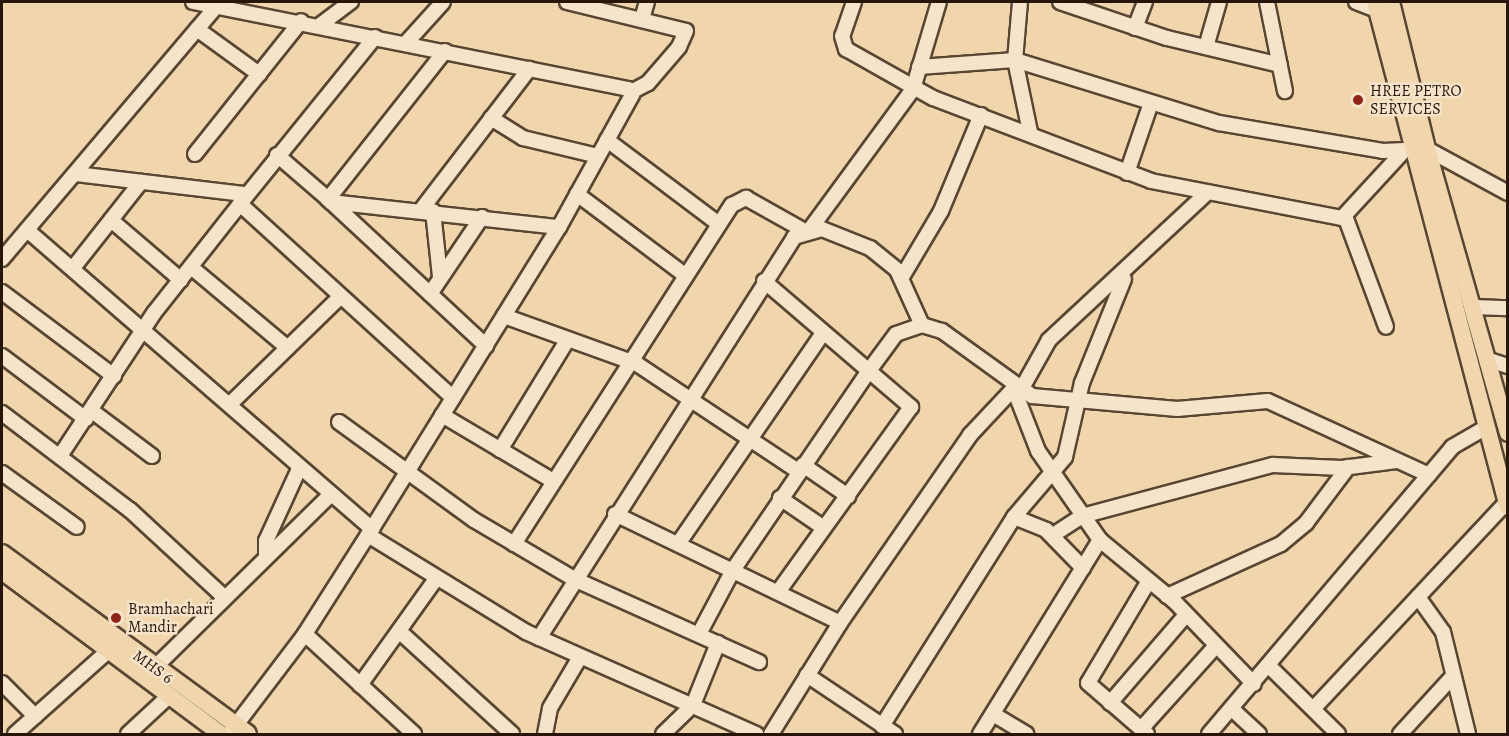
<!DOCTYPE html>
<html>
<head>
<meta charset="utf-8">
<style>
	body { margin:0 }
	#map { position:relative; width:1509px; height:736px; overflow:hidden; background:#f0d5ad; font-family:Alegreya,serif }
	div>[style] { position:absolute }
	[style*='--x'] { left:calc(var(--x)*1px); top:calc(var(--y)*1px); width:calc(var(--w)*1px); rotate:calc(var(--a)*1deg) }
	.roads { filter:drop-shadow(2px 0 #584632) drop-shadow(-2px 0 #584632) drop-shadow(0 2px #584632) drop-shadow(0 -2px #584632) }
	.minor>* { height:14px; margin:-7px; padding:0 7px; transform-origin:7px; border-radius:7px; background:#f5e4ca }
	.major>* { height:16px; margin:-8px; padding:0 8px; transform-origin:8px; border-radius:8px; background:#f0d5ad }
	.dots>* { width:16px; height:16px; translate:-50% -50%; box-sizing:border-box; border:3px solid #f5e4ca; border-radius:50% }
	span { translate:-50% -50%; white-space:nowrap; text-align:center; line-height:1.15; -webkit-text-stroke:5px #f5e4ca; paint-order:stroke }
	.poi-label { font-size:16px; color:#261609 }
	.left { translate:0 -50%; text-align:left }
	.street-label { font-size:16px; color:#261609 }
	.frame { position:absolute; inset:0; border:3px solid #261609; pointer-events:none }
</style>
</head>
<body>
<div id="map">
	<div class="roads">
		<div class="minor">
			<div style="--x:193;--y:2;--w:444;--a:11.3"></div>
			<div style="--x:628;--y:89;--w:7;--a:56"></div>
			<div style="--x:632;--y:95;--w:151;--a:118.9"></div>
			<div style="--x:559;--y:227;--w:362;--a:121.8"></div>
			<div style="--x:368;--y:535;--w:117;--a:122.5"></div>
			<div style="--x:305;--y:634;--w:126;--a:127.2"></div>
			<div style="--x:567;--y:2;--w:122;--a:13.7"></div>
			<div style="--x:686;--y:31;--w:17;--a:114"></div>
			<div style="--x:679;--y:47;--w:48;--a:130.7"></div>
			<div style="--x:648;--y:83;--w:19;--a:152"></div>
			<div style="--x:854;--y:2;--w:36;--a:109"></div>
			<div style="--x:842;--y:36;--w:14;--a:73"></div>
			<div style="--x:846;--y:49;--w:100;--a:29.4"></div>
			<div style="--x:933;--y:98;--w:233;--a:20.8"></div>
			<div style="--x:1151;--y:181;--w:195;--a:11"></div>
			<div style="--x:1342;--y:218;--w:90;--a:-47.3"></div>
			<div style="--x:1020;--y:2;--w:58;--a:94.9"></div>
			<div style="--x:1015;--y:60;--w:74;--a:78.2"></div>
			<div style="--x:1060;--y:2;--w:113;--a:18.6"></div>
			<div style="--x:1167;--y:38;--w:116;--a:13.4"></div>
			<div style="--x:1267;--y:2;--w:91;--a:78.6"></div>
			<div style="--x:1356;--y:2;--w:22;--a:21"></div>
			<div style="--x:642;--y:19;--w:18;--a:-74"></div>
			<div style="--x:320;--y:25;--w:39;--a:-37"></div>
			<div style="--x:1135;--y:28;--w:28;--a:-69"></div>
			<div style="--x:197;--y:29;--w:77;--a:36"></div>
			<div style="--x:375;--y:37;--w:215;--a:129"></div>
			<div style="--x:240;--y:204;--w:288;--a:42.3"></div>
			<div style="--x:406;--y:43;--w:55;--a:-47.9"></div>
			<div style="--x:1206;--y:47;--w:47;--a:-73.9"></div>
			<div style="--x:445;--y:51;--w:189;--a:128.3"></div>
			<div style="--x:328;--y:199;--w:216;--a:42.9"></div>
			<div style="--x:919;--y:67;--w:96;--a:-4.2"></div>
			<div style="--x:1015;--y:60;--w:214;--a:17.2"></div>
			<div style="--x:1219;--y:123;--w:166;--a:9.7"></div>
			<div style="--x:1383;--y:151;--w:44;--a:-2.6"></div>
			<div style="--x:1427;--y:149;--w:92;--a:28.5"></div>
			<div style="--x:491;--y:118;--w:38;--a:32"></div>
			<div style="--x:523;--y:138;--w:77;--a:13.5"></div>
			<div style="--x:607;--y:140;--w:140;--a:36.9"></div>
			<div style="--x:195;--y:154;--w:170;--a:-51.4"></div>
			<div style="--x:277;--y:155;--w:67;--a:40.8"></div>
			<div style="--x:1127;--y:173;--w:71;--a:-71.1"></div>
			<div style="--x:76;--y:174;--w:169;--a:6.8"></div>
			<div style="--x:1207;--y:193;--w:216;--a:137.1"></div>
			<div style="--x:1049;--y:340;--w:65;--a:119.3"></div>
			<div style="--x:1017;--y:397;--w:58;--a:68.7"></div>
			<div style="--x:1038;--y:451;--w:108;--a:55.1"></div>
			<div style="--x:1100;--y:540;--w:96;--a:39.5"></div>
			<div style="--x:1174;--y:601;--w:115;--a:46.1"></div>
			<div style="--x:577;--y:194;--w:135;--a:36.9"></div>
			<div style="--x:331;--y:202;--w:229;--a:6.3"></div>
			<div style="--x:421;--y:210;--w:178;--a:-52.5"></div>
			<div style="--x:433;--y:211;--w:65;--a:83.9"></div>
			<div style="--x:1345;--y:216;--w:118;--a:69.7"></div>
			<div style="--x:111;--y:220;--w:92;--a:40.6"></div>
			<div style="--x:811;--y:228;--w:172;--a:-53.7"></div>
			<div style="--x:913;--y:89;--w:91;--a:-73.4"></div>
			<div style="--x:27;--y:230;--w:457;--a:40.9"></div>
			<div style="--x:2;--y:259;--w:337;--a:-49.7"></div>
			<div style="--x:191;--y:267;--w:126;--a:39.9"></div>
			<div style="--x:73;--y:268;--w:110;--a:-51.7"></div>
			<div style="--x:902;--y:277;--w:77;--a:-59.4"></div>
			<div style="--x:941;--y:211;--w:104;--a:-67.4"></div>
			<div style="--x:764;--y:281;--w:194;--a:40.6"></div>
			<div style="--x:911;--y:407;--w:224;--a:125.7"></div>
			<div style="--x:2;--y:292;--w:140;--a:36.9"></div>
			<div style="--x:430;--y:294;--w:93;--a:-56"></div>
			<div style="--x:1473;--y:307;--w:35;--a:2"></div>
			<div style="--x:504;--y:316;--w:141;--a:19.8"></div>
			<div style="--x:637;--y:364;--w:193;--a:33.6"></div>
			<div style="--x:2;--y:356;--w:105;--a:36.9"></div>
			<div style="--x:1489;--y:360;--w:20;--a:18"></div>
			<div style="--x:231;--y:403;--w:152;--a:-44.2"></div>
			<div style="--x:92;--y:411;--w:75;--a:36.9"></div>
			<div style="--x:2;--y:413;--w:161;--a:37.2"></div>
			<div style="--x:130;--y:510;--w:128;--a:42.8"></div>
			<div style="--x:442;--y:415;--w:129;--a:30.7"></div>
			<div style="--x:339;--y:422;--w:167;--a:36"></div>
			<div style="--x:474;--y:520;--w:116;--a:30.5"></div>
			<div style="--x:574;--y:579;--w:203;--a:24.2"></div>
			<div style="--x:500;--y:450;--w:130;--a:-58.5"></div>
			<div style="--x:60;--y:456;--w:171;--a:-56.7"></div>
			<div style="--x:154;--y:313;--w:139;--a:-51.7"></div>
			<div style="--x:803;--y:465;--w:55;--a:34.6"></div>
			<div style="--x:2;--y:473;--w:92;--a:35.8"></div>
			<div style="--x:780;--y:498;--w:53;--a:34.3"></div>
			<div style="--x:615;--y:514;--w:250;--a:25.8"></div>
			<div style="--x:1014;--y:517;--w:35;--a:22"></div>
			<div style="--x:1046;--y:530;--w:53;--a:45.8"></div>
			<div style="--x:368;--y:535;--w:185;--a:31.5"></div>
			<div style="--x:526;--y:632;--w:252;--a:23.9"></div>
			<div style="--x:1053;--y:535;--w:35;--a:-33"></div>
			<div style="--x:1082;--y:516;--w:198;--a:-15"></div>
			<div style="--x:1273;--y:465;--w:69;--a:2.5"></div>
			<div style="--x:1342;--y:468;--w:55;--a:-7.3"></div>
			<div style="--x:514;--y:544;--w:403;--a:-57.3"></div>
			<div style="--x:732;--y:205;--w:16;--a:-27"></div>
			<div style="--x:746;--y:198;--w:65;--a:29.3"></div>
			<div style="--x:678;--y:544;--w:256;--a:-55.5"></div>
			<div style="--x:266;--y:557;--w:16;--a:-90"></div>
			<div style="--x:266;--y:541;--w:79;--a:-65.4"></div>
			<div style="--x:1147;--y:584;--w:115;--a:120.8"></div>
			<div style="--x:1088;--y:683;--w:78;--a:40.8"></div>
			<div style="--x:1167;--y:596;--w:125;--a:-24.5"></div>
			<div style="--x:1281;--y:544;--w:33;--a:-40"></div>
			<div style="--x:1306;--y:523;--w:70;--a:-53.1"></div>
			<div style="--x:1418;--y:597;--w:43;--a:54.5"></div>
			<div style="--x:1443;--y:632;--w:105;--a:76.2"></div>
			<div style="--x:399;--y:631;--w:153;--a:42.3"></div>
			<div style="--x:305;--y:634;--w:148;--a:42.5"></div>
			<div style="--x:699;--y:634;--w:72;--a:-62"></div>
			<div style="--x:733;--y:570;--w:240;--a:-55.7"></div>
			<div style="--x:868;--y:372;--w:47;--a:-53.6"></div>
			<div style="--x:896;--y:334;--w:28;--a:-19"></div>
			<div style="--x:922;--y:325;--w:21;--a:17"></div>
			<div style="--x:942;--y:331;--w:111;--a:35.8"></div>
			<div style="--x:1032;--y:396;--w:146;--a:5.1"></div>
			<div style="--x:1177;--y:409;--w:91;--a:-5"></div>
			<div style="--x:1268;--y:401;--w:177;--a:24.7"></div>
			<div style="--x:539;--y:638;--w:475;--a:-57.5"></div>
			<div style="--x:794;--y:237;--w:29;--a:-16"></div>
			<div style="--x:822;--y:229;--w:52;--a:21.6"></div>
			<div style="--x:870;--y:248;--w:35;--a:39"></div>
			<div style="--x:897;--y:270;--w:60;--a:65.6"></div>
			<div style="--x:1269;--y:666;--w:97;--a:44.6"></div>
			<div style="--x:150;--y:672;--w:251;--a:-44.5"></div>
			<div style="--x:807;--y:675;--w:106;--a:33.8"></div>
			<div style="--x:2;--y:683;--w:47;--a:45"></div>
			<div style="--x:360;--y:685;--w:130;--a:-54.4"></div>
			<div style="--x:1110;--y:703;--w:116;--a:-49.2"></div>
			<div style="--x:1314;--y:708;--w:284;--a:-46.9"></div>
			<div style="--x:1232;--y:709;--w:37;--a:43"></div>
			<div style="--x:993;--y:714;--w:39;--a:31"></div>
			<div style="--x:882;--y:726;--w:247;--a:-57.7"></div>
			<div style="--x:1014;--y:517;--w:79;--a:-49.6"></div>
			<div style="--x:1065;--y:457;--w:76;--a:-77.1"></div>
			<div style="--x:1082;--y:383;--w:112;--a:-68"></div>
			<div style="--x:1141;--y:729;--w:109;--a:-48"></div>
			<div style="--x:15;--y:734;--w:125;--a:-41.7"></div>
			<div style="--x:128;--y:734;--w:56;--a:-42.8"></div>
			<div style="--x:545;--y:734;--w:26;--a:-79"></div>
			<div style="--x:550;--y:708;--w:59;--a:-59.5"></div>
			<div style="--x:663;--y:734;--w:42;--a:-44"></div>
			<div style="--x:693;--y:705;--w:67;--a:-68"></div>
			<div style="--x:771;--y:734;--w:131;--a:-58.1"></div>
			<div style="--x:840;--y:623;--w:229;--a:-55.3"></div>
			<div style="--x:970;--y:435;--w:67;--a:-46.8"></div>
			<div style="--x:980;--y:734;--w:228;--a:-58.3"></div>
			<div style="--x:1209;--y:734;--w:376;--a:-49.7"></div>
			<div style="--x:1452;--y:447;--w:39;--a:-30"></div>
			<div style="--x:1400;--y:734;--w:79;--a:-47.6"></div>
		</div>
		<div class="major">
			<div style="--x:1375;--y:2;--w:522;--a:75.25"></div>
			<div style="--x:1391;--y:2;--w:151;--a:76.2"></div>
			<div style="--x:1427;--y:149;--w:295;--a:74.1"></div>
			<div style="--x:2;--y:553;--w:305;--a:36.3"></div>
			<div style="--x:2;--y:571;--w:273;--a:36.7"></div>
		</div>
	</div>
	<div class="dots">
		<div style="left:1358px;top:100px;background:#8f2418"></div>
		<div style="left:116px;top:618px;background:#8f2418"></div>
	</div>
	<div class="poi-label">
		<span class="left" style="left:1370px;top:100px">HREE PETRO<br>SERVICES</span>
		<span class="left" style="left:128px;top:618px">Bramhachari<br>Mandir</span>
	</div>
	<div class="street-label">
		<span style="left:153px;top:667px;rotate:36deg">MHS 6</span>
	</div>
	<div class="frame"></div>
</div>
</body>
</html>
